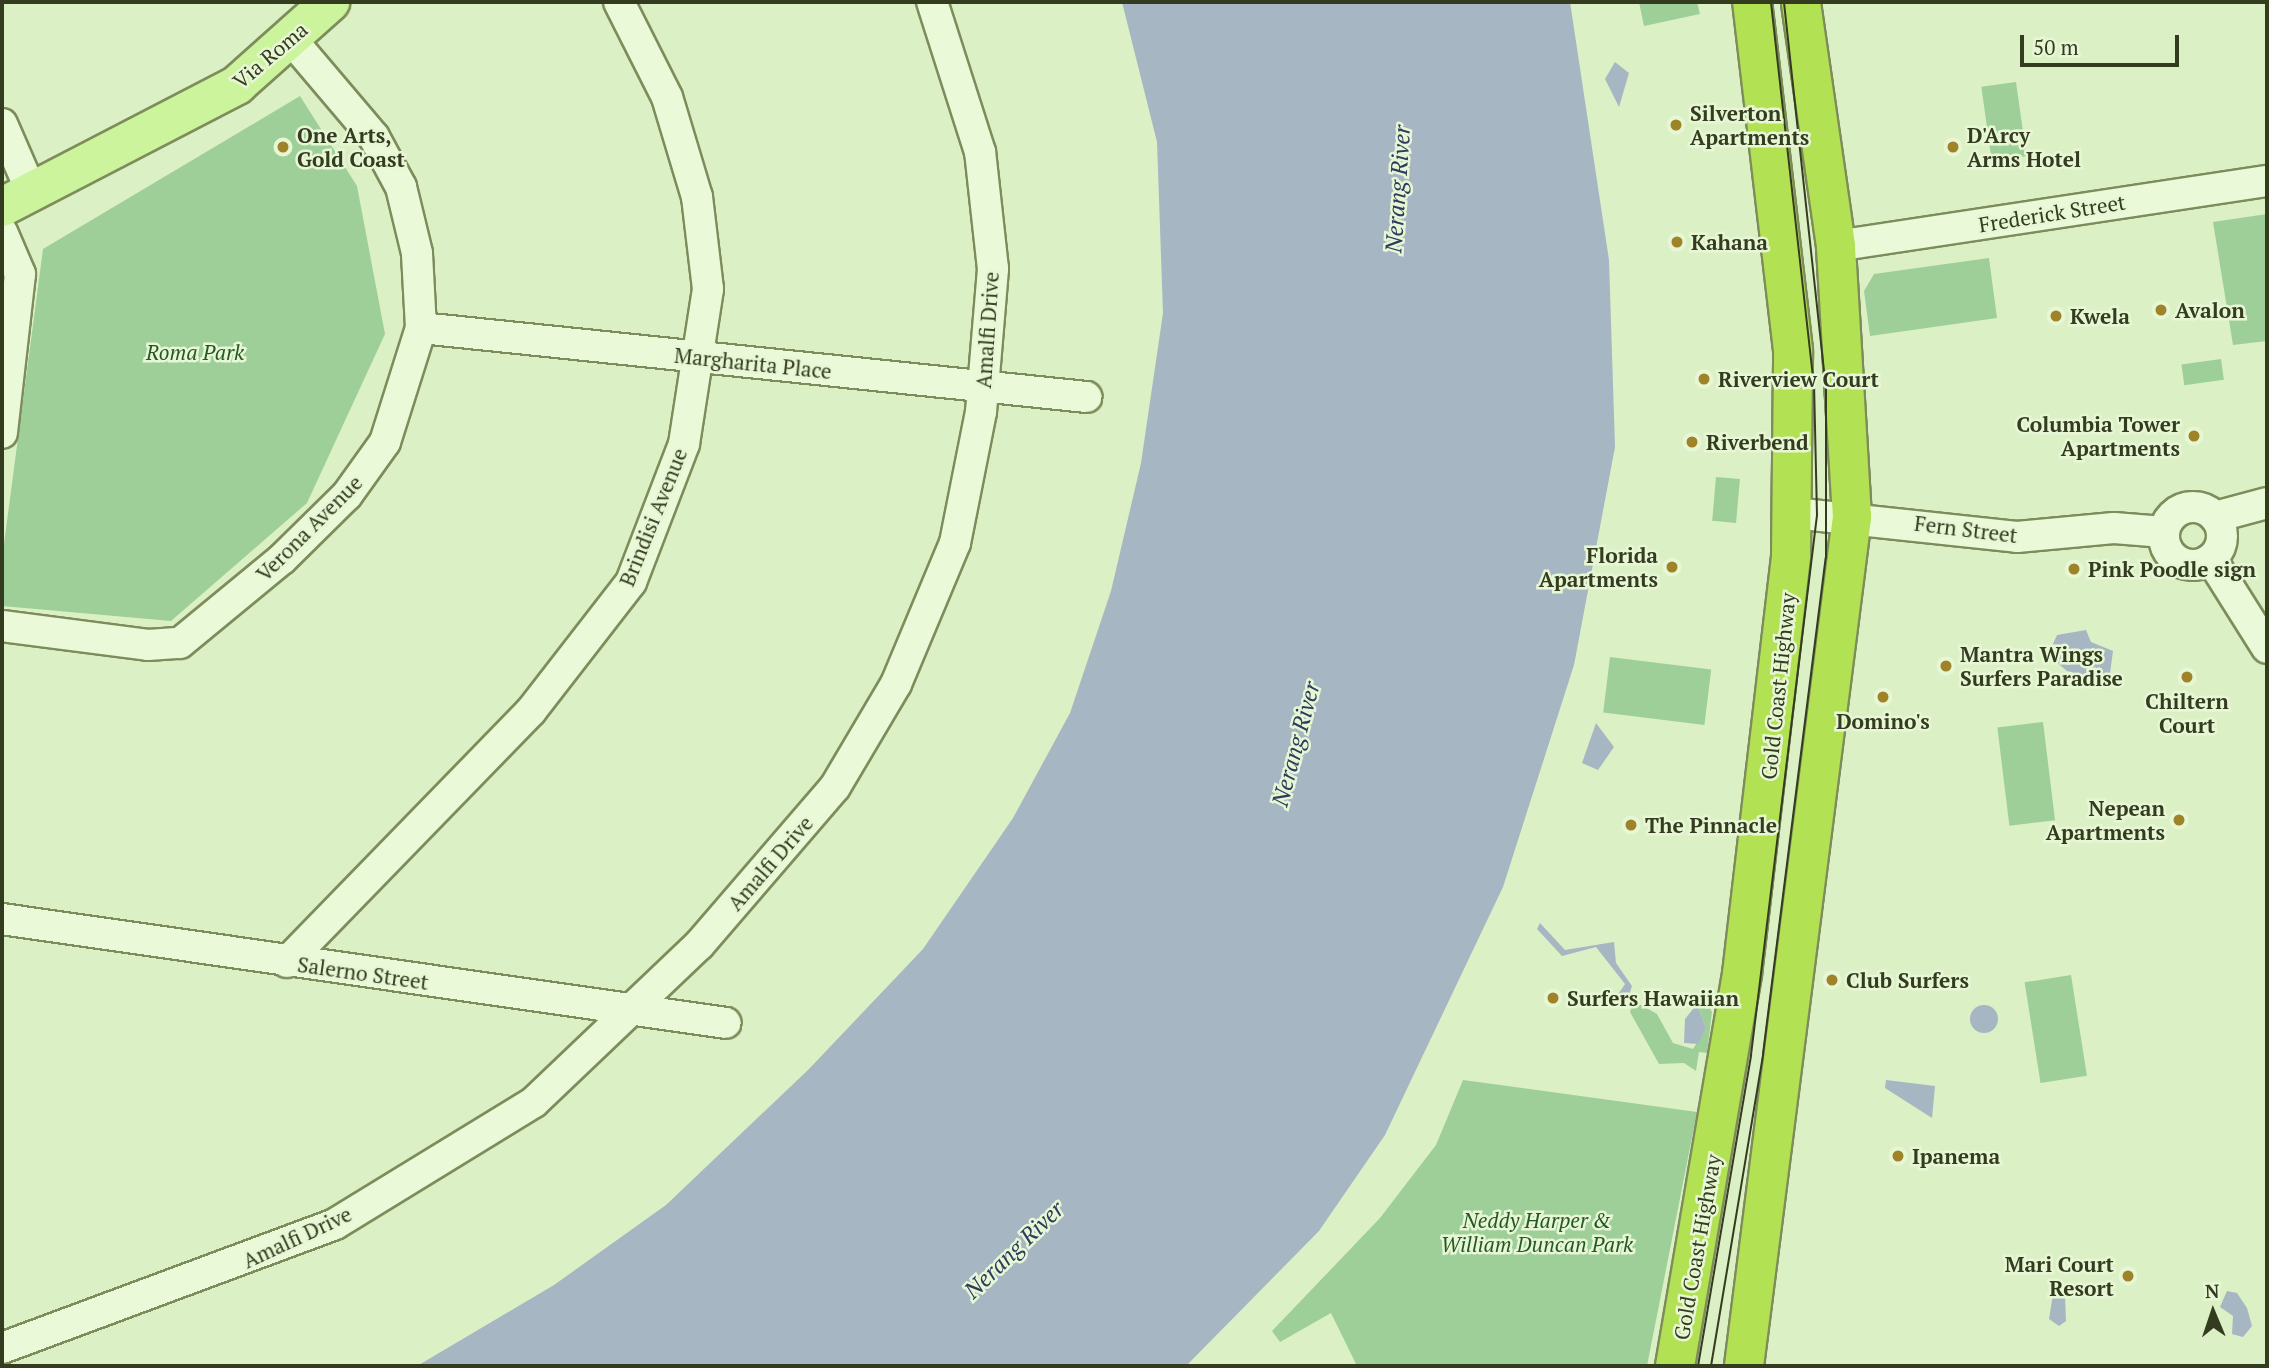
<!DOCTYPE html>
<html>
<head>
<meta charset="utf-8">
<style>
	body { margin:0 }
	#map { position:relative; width:2269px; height:1368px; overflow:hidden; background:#dcf0c5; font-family:"PT Serif",serif }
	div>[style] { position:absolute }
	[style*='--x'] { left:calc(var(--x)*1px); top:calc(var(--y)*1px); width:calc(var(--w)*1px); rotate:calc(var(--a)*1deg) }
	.green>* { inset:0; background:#9ecf99; transform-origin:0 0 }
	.water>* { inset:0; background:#a7b6c3 }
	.round { border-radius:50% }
	.roads { filter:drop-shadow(2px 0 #7d8c5a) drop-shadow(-2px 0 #7d8c5a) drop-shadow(0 2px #7d8c5a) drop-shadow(0 -2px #7d8c5a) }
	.minor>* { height:30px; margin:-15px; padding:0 15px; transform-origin:15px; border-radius:15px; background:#eafad9 }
	.minor>.ring { margin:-15px; padding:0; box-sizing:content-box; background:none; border:30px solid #eafad9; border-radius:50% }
	.major>* { height:38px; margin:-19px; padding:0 19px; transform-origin:19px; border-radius:19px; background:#cbf49d }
	.highway>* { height:38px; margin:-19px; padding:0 19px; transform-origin:19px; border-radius:19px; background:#b2e254 }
	.tram>* { height:2px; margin:-1px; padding:0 1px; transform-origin:1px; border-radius:1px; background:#343c1f }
	.dots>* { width:19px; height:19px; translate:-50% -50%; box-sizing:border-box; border:4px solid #e7f7d5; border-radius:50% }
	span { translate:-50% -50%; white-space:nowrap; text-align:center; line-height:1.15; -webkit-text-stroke:5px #e7f7d5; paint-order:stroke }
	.street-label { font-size:21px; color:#343c1f }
	.poi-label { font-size:21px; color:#343c1f; font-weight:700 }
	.left { translate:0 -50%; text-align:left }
	.right { translate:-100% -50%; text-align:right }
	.park-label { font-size:21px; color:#245926; font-style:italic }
	.water-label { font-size:23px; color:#2d3b5c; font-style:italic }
	.frame { position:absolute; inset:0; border:4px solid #343c1f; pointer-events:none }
	.north { position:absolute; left:2178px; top:1277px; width:70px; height:70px; -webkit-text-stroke:5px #e7f7d5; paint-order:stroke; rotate:358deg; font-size:19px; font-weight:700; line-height:28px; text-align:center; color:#343c1f }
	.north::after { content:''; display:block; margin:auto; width:24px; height:32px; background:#343c1f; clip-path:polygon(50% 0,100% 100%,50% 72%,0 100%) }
	.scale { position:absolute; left:2020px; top:35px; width:159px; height:32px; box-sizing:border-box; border:4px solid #343c1f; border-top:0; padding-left:9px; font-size:21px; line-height:24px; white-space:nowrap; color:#343c1f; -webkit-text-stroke:5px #e7f7d5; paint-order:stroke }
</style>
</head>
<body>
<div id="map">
	<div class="green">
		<div style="clip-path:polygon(1639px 2px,1697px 2px,1700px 14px,1644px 26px)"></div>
		<div style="left:2016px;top:82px;width:75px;height:35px;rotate:82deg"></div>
		<div style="clip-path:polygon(300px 96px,357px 186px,385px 334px,307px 503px,171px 621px,2px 606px,2px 559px,43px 249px)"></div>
		<div style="clip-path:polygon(2267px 214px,2267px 341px,2233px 345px,2213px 222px)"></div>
		<div style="clip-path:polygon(1989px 258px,1997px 318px,1870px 336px,1864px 291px,1874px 274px)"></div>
		<div style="left:2221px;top:359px;width:21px;height:40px;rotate:82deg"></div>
		<div style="left:1716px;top:477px;width:24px;height:44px;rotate:5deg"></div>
		<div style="left:1610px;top:657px;width:102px;height:56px;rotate:7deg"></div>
		<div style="left:2043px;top:722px;width:99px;height:46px;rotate:83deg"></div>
		<div style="left:2071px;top:975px;width:102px;height:47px;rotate:81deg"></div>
		<div style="clip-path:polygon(1634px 1001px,1657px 1014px,1673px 1043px,1693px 1049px,1706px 1028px,1697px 1004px,1707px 1003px,1712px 1012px,1707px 1053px,1699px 1052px,1696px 1071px,1684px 1063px,1659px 1064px,1630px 1012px)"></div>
		<div style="clip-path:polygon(1463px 1080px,1697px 1112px,1647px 1366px,1357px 1366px,1331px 1313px,1280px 1342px,1272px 1331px,1380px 1218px,1436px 1145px)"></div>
	</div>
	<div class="water">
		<div style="clip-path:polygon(1122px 2px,1570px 2px,1609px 260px,1615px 447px,1574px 665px,1503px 887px,1385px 1135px,1319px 1231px,1186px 1366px,417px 1366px,554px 1285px,666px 1205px,809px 1069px,923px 949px,1013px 818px,1070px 713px,1111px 591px,1141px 463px,1163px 313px,1157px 142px)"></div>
		<div style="clip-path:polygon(1615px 62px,1629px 73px,1619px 107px,1605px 79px)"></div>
		<div style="clip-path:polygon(2086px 630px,2091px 642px,2113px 651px,2109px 681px,2067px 671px,2048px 655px,2057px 635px)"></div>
		<div style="clip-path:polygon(1596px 723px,1614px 747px,1598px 770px,1582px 763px)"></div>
		<div style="clip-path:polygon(1540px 923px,1565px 950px,1614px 942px,1616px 963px,1632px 986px,1629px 995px,1613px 1002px,1625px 984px,1596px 947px,1562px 956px,1537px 929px)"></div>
		<div style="clip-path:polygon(1697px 1004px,1706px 1028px,1698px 1044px,1684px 1043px,1685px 1019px)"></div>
		<div class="round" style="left:1970px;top:1005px;width:28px;height:28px"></div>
		<div style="clip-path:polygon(1886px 1080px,1935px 1086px,1932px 1118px,1885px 1088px)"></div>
		<div style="clip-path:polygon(2054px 1288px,2065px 1296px,2066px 1321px,2059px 1326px,2049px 1319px)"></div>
		<div style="clip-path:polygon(2227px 1291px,2237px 1293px,2247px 1308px,2252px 1326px,2243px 1337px,2232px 1334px,2233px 1316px,2220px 1307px)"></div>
	</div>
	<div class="roads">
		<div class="minor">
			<div style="--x:2;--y:124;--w:75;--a:66.5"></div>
			<div style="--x:2;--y:232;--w:46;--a:66.8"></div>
			<div style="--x:20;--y:274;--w:160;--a:96.5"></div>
			<div style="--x:1836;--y:246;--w:436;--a:-8.6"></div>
			<div style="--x:421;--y:328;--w:669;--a:5.92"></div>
			<div class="ring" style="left:2164px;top:507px;width:28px;height:28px"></div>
			<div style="--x:1793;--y:513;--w:225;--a:6.1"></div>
			<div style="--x:2017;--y:537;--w:97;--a:-5.3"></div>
			<div style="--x:2114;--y:528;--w:50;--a:4.6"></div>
			<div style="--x:2215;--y:517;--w:54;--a:-15.1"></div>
			<div style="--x:2211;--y:559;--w:105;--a:57.8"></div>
			<div style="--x:2;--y:626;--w:147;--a:7.4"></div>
			<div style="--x:148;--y:645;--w:32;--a:-4"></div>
			<div style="--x:180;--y:643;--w:132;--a:-39.5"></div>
			<div style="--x:282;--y:559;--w:91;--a:-44.6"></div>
			<div style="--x:347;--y:495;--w:65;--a:-54.4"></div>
			<div style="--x:385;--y:442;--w:120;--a:-72.5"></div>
			<div style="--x:421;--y:328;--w:75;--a:-93.1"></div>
			<div style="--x:417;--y:253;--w:68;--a:-103.6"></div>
			<div style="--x:401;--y:187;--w:57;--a:-118.4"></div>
			<div style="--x:374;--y:137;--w:128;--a:-130.3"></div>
			<div style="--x:2;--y:919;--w:731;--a:8.17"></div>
			<div style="--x:287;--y:962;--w:350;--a:-45.8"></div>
			<div style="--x:531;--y:711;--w:163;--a:-52.2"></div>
			<div style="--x:631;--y:582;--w:148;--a:-69"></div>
			<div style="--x:684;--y:444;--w:157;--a:-81.2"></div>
			<div style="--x:708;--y:289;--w:93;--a:-96.8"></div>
			<div style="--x:697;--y:197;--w:104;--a:-106.7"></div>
			<div style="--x:667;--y:97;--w:106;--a:-116.8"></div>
			<div style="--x:2;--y:1348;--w:355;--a:-20.4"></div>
			<div style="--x:335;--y:1224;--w:233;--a:-31.5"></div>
			<div style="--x:534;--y:1102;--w:228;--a:-43.6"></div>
			<div style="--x:699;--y:945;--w:208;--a:-49.3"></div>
			<div style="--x:835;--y:787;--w:120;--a:-59.4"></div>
			<div style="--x:896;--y:684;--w:153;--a:-67.3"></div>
			<div style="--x:955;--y:543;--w:134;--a:-78.8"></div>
			<div style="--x:981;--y:412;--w:144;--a:-85.2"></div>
			<div style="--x:993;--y:269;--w:118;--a:-96.3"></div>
			<div style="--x:980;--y:152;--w:157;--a:-107.7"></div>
		</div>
		<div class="major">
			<div style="--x:2;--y:207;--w:265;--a:-27.4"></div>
			<div style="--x:237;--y:85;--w:125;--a:-41.7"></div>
		</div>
		<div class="highway">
			<div style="--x:1675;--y:1366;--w:398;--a:-80.3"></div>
			<div style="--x:1742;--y:974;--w:422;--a:-83.3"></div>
			<div style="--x:1791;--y:555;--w:205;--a:-89.4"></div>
			<div style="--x:1793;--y:350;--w:350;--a:-96.7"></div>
			<div style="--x:1744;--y:1366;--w:856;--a:-82.75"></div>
			<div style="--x:1852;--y:517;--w:271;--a:-93.4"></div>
			<div style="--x:1836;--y:246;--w:246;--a:-98.2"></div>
		</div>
	</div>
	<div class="tram">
		<div style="--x:1698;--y:1366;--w:315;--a:-80.3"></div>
		<div style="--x:1751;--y:1055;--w:544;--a:-83.03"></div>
		<div style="--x:1817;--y:515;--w:129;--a:-91.3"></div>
		<div style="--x:1814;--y:386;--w:386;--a:-96.4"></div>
		<div style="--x:1711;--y:1366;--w:316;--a:-80.5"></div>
		<div style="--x:1763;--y:1054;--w:500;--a:-82.8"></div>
		<div style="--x:1826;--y:558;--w:169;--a:-90"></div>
		<div style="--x:1826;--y:389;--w:389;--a:-96.2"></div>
	</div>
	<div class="dots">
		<div style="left:1676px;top:125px;background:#9e8328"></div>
		<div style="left:283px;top:147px;background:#9e8328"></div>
		<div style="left:1953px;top:147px;background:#9e8328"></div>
		<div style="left:1677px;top:242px;background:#9e8328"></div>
		<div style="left:2161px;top:310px;background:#9e8328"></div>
		<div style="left:2056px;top:316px;background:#9e8328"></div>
		<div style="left:1704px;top:379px;background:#9e8328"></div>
		<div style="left:2194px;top:436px;background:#9e8328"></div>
		<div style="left:1692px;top:442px;background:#9e8328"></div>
		<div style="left:1672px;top:567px;background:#9e8328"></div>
		<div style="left:2074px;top:569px;background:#9e8328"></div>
		<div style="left:1946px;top:666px;background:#9e8328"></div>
		<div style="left:2187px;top:677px;background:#9e8328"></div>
		<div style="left:1883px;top:697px;background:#9e8328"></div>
		<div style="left:2179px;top:820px;background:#9e8328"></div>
		<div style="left:1631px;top:825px;background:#9e8328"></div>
		<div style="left:1832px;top:980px;background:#9e8328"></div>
		<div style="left:1553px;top:998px;background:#9e8328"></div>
		<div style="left:1898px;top:1156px;background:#9e8328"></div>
		<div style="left:2128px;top:1276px;background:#9e8328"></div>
	</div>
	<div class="street-label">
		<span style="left:270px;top:55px;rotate:-40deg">Via Roma</span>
		<span style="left:2052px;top:213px;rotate:-9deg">Frederick Street</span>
		<span style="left:987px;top:330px;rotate:-86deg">Amalfi Drive</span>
		<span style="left:753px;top:363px;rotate:6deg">Margharita Place</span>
		<span style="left:653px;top:517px;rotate:-68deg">Brindisi Avenue</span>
		<span style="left:309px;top:528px;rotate:-45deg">Verona Avenue</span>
		<span style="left:1966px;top:529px;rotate:7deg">Fern Street</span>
		<span style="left:1778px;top:686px;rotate:-84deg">Gold Coast Highway</span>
		<span style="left:770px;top:863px;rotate:-49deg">Amalfi Drive</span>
		<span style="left:363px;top:973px;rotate:8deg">Salerno Street</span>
		<span style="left:297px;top:1237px;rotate:-25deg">Amalfi Drive</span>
		<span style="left:1697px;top:1247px;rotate:-80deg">Gold Coast Highway</span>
	</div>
	<div class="poi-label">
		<span class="left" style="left:1690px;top:125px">Silverton<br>Apartments</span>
		<span class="left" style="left:297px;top:147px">One Arts,<br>Gold Coast</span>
		<span class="left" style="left:1967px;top:147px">D'Arcy<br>Arms Hotel</span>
		<span class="left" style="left:1691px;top:242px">Kahana</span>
		<span class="left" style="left:2175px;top:310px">Avalon</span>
		<span class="left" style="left:2070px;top:316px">Kwela</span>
		<span class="left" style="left:1718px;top:379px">Riverview Court</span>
		<span class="right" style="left:2180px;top:436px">Columbia Tower<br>Apartments</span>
		<span class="left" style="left:1706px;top:442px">Riverbend</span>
		<span class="right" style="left:1658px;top:567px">Florida<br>Apartments</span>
		<span class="left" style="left:2088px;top:569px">Pink Poodle sign</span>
		<span class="left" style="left:1960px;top:666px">Mantra Wings<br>Surfers Paradise</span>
		<span style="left:2187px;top:713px">Chiltern<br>Court</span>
		<span style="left:1883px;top:721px">Domino's</span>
		<span class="right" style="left:2165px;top:820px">Nepean<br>Apartments</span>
		<span class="left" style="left:1645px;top:825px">The Pinnacle</span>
		<span class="left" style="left:1846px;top:980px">Club Surfers</span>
		<span class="left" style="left:1567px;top:998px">Surfers Hawaiian</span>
		<span class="left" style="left:1912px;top:1156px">Ipanema</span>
		<span class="right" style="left:2114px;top:1276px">Mari Court<br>Resort</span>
	</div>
	<div class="park-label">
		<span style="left:195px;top:352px">Roma Park</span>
		<span style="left:1537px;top:1232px">Neddy Harper &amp;<br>William Duncan Park</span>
	</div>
	<div class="water-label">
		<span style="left:1398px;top:189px;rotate:-86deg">Nerang River</span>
		<span style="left:1296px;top:744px;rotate:-75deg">Nerang River</span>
		<span style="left:1014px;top:1250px;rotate:-44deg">Nerang River</span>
	</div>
	<div class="frame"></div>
	<div class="north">N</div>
	<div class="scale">50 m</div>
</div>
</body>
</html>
